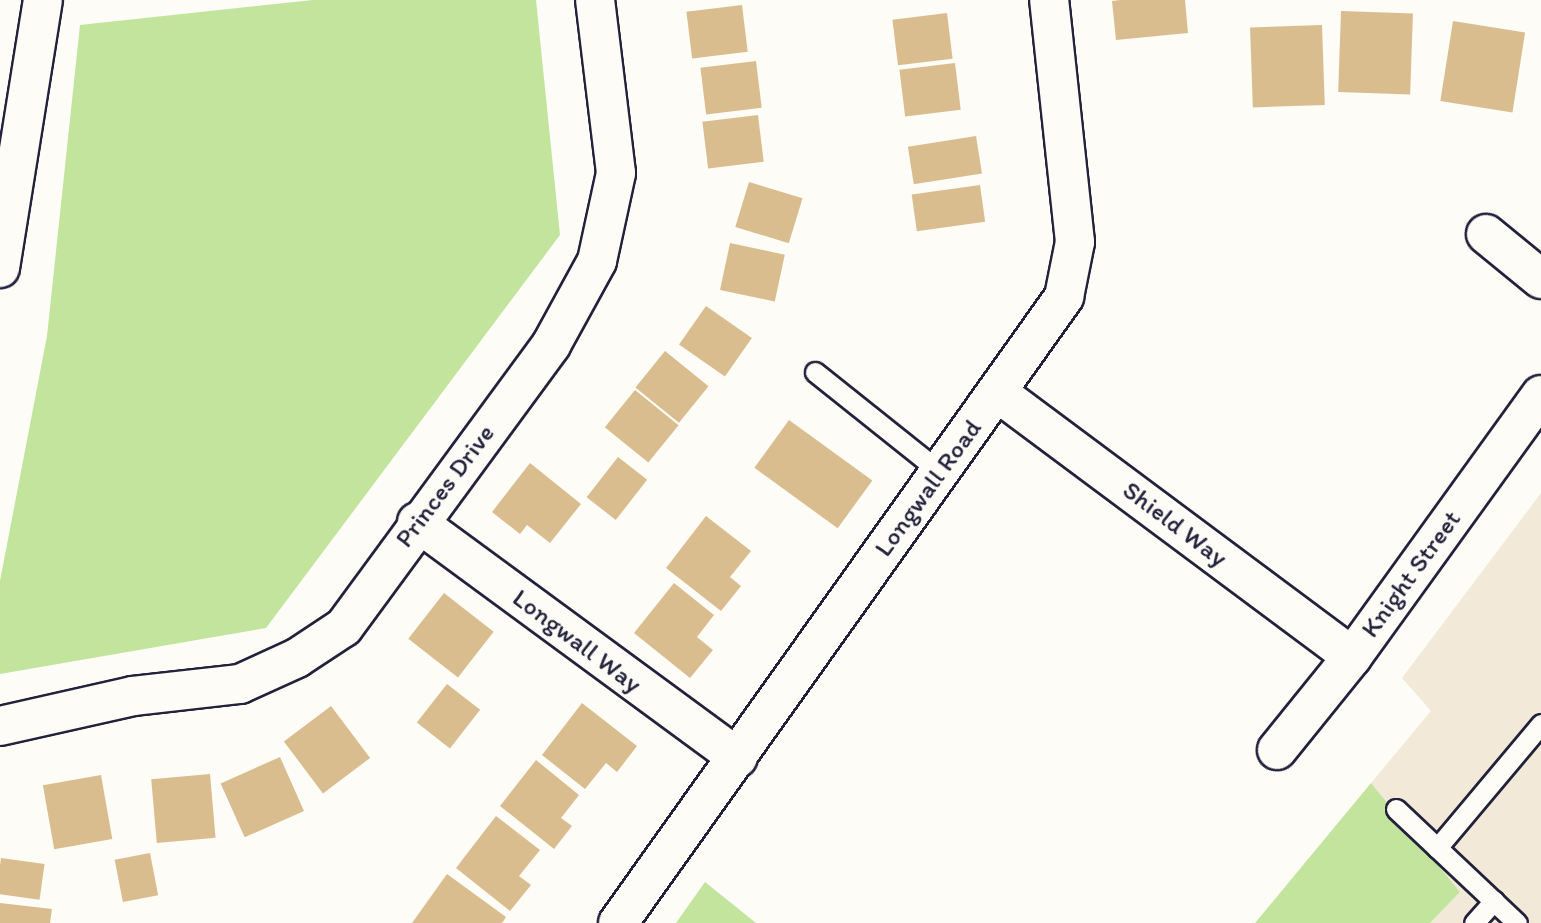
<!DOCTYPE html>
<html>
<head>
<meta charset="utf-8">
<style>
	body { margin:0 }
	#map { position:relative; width:1541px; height:923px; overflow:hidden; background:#fdfcf7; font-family:Itim,sans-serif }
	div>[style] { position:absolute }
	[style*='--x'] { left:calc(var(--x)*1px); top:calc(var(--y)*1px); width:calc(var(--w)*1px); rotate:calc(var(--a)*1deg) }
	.built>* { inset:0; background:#f2e9d8 }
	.green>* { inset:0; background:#c2e49d }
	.building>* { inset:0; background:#dabd8e; transform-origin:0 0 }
	.roads { filter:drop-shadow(2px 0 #22223b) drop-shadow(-2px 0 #22223b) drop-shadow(0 2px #22223b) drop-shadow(0 -2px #22223b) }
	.service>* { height:19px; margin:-9.5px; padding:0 9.5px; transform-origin:9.5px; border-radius:9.5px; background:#fdfcf7 }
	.minor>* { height:38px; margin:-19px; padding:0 19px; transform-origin:19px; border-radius:19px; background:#fdfcf7 }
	span { translate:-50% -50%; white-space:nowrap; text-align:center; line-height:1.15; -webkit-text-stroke:5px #fdfcf7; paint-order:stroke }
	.street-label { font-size:26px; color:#22223b }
</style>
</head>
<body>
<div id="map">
	<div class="built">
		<div style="clip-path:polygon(1541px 493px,1541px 923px,1430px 923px,1460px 892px,1371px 783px,1431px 711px,1402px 678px)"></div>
	</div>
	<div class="green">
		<div style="clip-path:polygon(313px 0,536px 0,560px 235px,266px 628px,0 674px,0 581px,47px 336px,80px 25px)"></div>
		<div style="clip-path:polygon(1371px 783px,1460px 892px,1430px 923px,1255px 923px)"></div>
		<div style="clip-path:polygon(705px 882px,756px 923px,676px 923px)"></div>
	</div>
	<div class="building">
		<div style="clip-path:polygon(1120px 0,1185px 0,1188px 33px,1116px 40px,1112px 1px)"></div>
		<div style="left:742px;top:5px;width:47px;height:56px;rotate:83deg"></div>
		<div style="left:1341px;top:11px;width:72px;height:81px;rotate:2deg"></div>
		<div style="left:947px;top:13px;width:46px;height:55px;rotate:83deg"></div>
		<div style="left:1453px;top:21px;width:73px;height:81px;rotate:9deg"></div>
		<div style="left:1322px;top:25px;width:80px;height:72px;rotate:88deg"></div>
		<div style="left:756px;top:61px;width:47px;height:56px;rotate:83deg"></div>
		<div style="left:955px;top:63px;width:47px;height:56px;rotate:83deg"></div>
		<div style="left:758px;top:115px;width:47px;height:56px;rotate:83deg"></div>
		<div style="left:976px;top:136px;width:38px;height:69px;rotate:81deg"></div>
		<div style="left:749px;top:182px;width:56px;height:47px;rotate:17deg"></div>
		<div style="left:980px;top:185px;width:37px;height:69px;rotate:82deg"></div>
		<div style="left:730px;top:243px;width:56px;height:48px;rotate:12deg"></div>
		<div style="left:706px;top:306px;width:56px;height:47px;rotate:35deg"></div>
		<div style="left:665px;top:351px;width:56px;height:47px;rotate:39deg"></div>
		<div style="left:635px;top:390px;width:56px;height:48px;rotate:39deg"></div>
		<div style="left:789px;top:420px;width:103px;height:59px;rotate:36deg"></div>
		<div style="left:618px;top:457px;width:37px;height:51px;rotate:38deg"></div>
		<div style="clip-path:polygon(530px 463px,581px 504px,550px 543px,527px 525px,520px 534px,492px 512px)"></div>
		<div style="clip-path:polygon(706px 516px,751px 551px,730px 577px,741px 586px,721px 611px,666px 568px)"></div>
		<div style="clip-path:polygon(674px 583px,714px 615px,697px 637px,713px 650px,690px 678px,634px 633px)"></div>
		<div style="left:444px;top:593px;width:63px;height:58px;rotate:38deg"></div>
		<div style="left:447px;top:684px;width:42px;height:49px;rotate:38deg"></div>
		<div style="clip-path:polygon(582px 703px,637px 746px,617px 772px,606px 763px,585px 789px,542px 755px)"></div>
		<div style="left:331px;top:706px;width:65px;height:59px;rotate:53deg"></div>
		<div style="left:280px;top:757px;width:59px;height:65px;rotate:66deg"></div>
		<div style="clip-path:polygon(536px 760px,579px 795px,561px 818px,572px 826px,554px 849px,500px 806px)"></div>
		<div style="left:210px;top:774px;width:64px;height:59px;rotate:85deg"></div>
		<div style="left:101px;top:775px;width:65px;height:59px;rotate:80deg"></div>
		<div style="clip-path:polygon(496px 816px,540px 850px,519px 876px,531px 885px,510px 911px,456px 868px)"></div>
		<div style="left:150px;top:853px;width:43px;height:36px;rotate:79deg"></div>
		<div style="left:1px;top:858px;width:44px;height:36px;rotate:8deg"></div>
		<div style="clip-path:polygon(447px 874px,506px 917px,502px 923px,412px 923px)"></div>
		<div style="clip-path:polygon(0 903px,52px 909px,50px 923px,0 923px)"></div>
	</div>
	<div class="roads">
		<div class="service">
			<div style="--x:815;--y:372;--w:159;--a:38.6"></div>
			<div style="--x:1396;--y:809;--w:166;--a:43.3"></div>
			<div style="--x:1437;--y:848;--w:162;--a:-50"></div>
			<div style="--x:1474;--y:923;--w:30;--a:-48"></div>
		</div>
		<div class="minor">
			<div style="--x:1486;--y:234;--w:71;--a:39.3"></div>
			<div style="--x:0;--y:268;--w:271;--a:-80.9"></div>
			<div style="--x:997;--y:392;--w:443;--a:36.7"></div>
			<div style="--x:417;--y:522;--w:398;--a:36.3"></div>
			<div style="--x:0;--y:726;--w:136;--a:-12.7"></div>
			<div style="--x:133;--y:696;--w:108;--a:-6.4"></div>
			<div style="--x:240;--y:684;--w:63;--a:-24.5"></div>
			<div style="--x:297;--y:658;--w:56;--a:-33.4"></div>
			<div style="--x:344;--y:627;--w:350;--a:-53.7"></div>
			<div style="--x:551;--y:345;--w:96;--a:-61.3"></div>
			<div style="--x:597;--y:261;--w:90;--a:-77.8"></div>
			<div style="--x:616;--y:173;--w:174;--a:-96.9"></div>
			<div style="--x:1277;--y:750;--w:119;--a:-51.1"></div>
			<div style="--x:1352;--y:657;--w:323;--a:-54.2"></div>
			<div style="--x:618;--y:923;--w:769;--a:-54.53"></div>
			<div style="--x:1064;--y:297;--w:56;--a:-78.7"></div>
			<div style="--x:1075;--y:242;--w:243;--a:-96.1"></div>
		</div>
	</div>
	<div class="street-label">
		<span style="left:445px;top:486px;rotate:-53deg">Princes Drive</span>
		<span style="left:928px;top:488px;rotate:-54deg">Longwall Road</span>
		<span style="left:1175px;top:524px;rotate:37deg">Shield Way</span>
		<span style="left:1411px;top:574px;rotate:-54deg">Knight Street</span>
		<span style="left:577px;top:641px;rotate:37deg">Longwall Way</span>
	</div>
</div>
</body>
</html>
